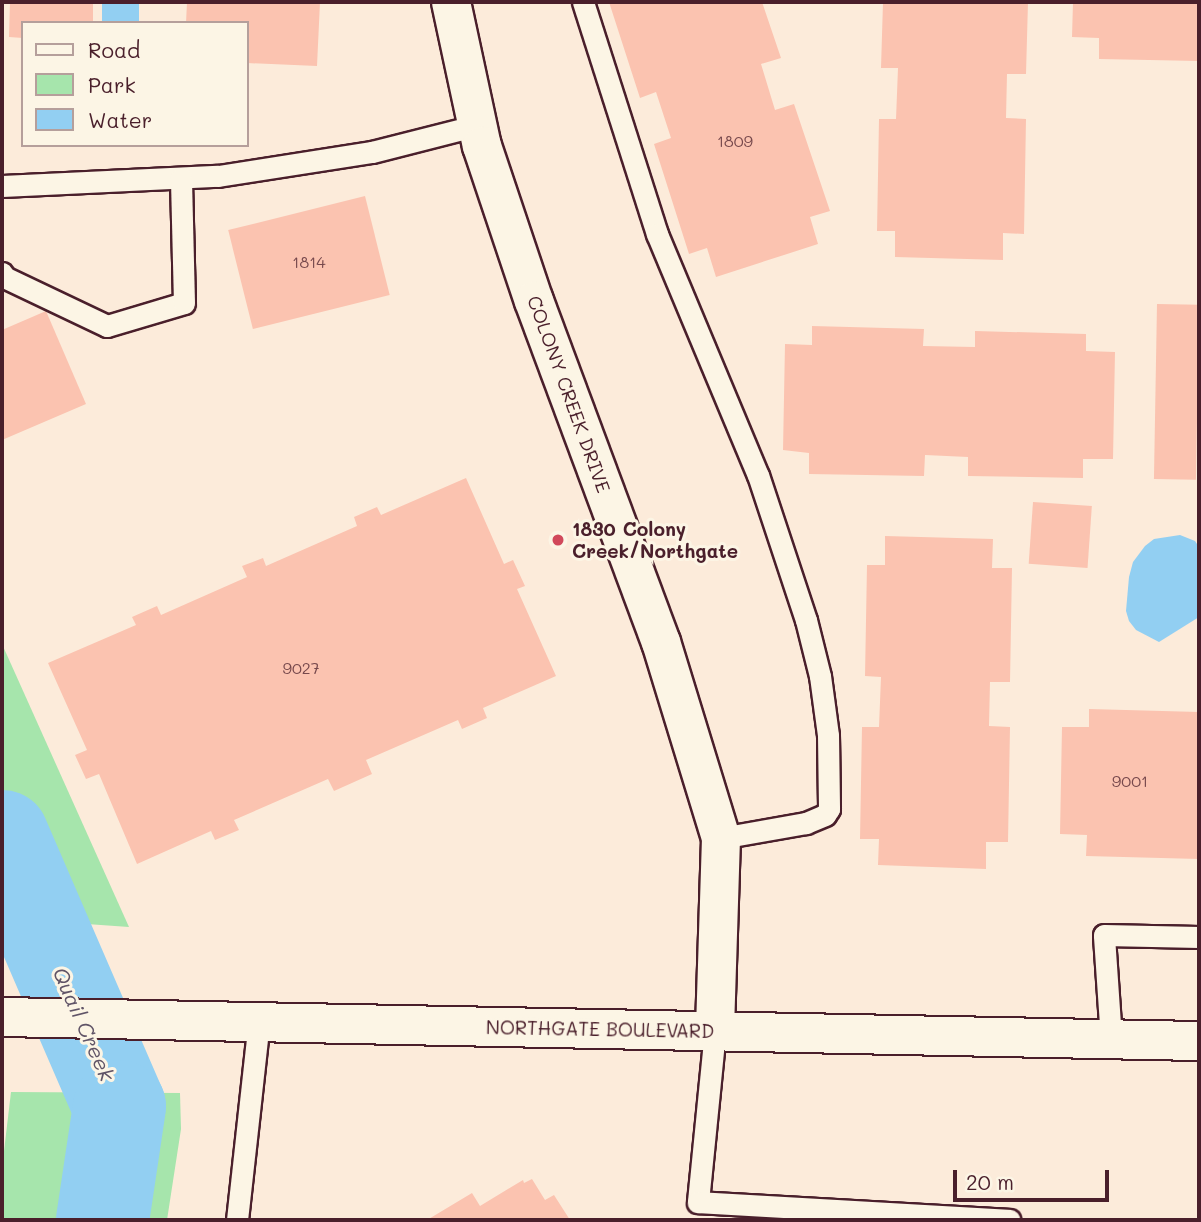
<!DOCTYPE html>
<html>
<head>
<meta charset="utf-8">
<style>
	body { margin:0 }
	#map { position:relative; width:1201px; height:1222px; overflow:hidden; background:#fcebda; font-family:Mali,sans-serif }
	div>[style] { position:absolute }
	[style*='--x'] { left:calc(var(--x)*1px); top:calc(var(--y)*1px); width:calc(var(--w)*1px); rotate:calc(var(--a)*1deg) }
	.green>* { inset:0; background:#a6e5ac }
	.water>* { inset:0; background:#92cff2; transform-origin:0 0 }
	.river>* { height:93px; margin:-46.5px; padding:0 46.5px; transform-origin:46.5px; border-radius:46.5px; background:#92cff2 }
	.building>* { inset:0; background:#fbc3b0; transform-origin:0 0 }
	.roads { filter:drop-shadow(2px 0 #4a1f2b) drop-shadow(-2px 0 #4a1f2b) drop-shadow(0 2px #4a1f2b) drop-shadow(0 -2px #4a1f2b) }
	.service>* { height:21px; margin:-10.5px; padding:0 10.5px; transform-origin:10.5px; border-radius:10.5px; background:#fcf5e5 }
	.minor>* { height:38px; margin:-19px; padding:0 19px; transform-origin:19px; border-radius:19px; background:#fcf5e5 }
	.tertiary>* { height:38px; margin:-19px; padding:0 19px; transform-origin:19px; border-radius:19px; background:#fcf5e5 }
	.dots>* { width:19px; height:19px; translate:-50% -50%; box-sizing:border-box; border:4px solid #fcf5e5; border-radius:50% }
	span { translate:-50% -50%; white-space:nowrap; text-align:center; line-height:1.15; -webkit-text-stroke:6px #fcf5e5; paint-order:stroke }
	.number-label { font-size:16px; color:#76484c }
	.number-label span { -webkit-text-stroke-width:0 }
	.street-label { font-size:19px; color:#4a1f2b }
	.poi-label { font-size:19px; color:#4a1f2b; font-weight:700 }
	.left { translate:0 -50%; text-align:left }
	.water-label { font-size:21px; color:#605467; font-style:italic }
	.frame { position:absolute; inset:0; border:4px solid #4a1f2b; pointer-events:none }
	.legend { position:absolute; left:21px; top:21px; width:228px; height:126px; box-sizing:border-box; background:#fcf5e5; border:2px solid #b59f9b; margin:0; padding:9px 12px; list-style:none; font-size:21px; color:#4a1f2b }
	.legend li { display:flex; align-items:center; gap:14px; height:35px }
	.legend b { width:35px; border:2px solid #b59f9b }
	.scale { position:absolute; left:953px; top:1170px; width:156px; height:32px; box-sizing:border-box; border:4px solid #4a1f2b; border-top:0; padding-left:9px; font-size:21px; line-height:24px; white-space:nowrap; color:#4a1f2b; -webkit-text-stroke:5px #fcf5e5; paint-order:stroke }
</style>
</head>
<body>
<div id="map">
	<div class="green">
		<div style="clip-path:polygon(2px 644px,129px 927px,2px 918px)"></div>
		<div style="clip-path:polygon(11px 1092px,180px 1093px,181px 1129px,167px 1220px,2px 1220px,2px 1168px)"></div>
	</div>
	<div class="water">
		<div style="left:102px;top:2px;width:37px;height:21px"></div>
		<div style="clip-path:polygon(1180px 535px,1195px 541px,1199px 547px,1199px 617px,1159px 642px,1136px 630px,1129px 621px,1126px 611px,1129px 577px,1133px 562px,1145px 546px,1154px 539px)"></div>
	</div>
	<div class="river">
		<div style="--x:2;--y:836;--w:294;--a:66.6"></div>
		<div style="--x:119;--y:1106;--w:115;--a:98.5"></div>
	</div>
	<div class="building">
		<div style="clip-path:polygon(10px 2px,93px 2px,93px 23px,23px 23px,23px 38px,9px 37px)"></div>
		<div style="clip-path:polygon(187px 2px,320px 2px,317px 66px,247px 63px,247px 23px,186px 23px)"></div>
		<div style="clip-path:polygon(609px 2px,762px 2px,781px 58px,761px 64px,775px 110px,794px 104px,830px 211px,810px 217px,818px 244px,716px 277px,707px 248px,689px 254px,654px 144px,671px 138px,656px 92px,640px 98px)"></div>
		<div style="clip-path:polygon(883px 2px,1028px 2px,1026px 74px,1007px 74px,1006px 118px,1026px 119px,1024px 234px,1003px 233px,1003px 260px,895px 257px,895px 231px,877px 231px,879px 119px,896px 119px,898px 68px,881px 68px)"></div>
		<div style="clip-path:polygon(1073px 2px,1199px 2px,1199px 61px,1099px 59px,1099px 38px,1072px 37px)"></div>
		<div style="left:365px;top:196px;width:102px;height:141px;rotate:76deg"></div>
		<div style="left:1157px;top:304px;width:42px;height:175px;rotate:1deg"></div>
		<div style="clip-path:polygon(46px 311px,86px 404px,2px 440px,2px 330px)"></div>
		<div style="clip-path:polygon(812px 326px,924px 329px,923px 346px,975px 347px,975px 331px,1086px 334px,1086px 351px,1115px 352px,1113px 459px,1083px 459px,1083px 478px,968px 476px,968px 457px,925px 455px,924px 476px,809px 474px,809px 453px,783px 450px,785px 344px,812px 345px)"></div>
		<div style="clip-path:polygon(466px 478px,504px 564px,513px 560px,525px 586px,517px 589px,556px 676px,483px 708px,487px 718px,462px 729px,458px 720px,366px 760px,372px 774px,334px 791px,328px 779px,234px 820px,239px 830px,215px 840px,211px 831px,137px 864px,99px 774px,86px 779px,75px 755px,87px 750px,48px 663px,136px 625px,132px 617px,157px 606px,161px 615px,247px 577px,242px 566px,263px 558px,266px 566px,357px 526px,354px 517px,377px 507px,381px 515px)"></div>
		<div style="left:1033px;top:502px;width:59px;height:62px;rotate:4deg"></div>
		<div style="clip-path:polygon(885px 536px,993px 539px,992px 568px,1012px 568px,1010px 682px,990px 682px,989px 726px,1010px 727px,1008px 842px,986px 842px,986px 869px,878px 865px,879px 839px,860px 839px,862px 727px,879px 727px,881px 677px,865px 676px,867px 565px,885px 565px)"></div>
		<div style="clip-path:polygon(1089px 709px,1199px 712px,1199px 859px,1086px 856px,1087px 835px,1060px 834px,1062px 727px,1089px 727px)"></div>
		<div style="clip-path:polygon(532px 1179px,545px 1200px,554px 1195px,570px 1220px,427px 1220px,472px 1193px,480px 1206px,523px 1180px,524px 1183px)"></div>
	</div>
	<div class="roads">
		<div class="service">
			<div style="--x:583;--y:2;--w:244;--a:72.3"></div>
			<div style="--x:657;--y:234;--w:261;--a:67.3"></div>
			<div style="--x:758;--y:475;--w:153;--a:71.7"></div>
			<div style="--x:806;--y:620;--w:58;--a:76"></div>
			<div style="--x:820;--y:676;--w:60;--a:82.3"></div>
			<div style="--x:828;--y:735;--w:74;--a:89.2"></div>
			<div style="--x:829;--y:809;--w:7;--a:124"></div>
			<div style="--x:825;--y:815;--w:21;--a:157"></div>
			<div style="--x:806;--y:823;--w:86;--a:170"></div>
			<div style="--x:2;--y:186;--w:216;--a:-2.7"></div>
			<div style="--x:218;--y:176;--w:156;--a:-8.9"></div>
			<div style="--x:372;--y:152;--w:109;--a:-14.3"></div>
			<div style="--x:2;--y:273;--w:4;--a:63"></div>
			<div style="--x:4;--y:277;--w:114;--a:25.4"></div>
			<div style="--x:107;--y:326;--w:80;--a:-16.6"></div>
			<div style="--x:184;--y:303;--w:125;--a:-91.4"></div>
			<div style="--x:715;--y:1031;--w:172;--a:95.7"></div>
			<div style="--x:698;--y:1202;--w:312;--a:3.3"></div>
			<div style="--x:1111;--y:1039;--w:104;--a:-93.9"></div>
			<div style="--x:1104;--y:935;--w:95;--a:1.2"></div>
			<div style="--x:237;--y:1220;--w:200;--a:-83.7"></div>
		</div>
		<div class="minor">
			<div style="--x:451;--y:2;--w:147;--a:77.9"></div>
			<div style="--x:482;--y:146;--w:163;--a:71.5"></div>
			<div style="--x:534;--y:301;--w:364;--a:69.6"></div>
			<div style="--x:661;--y:642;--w:205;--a:73"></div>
			<div style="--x:721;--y:838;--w:193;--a:91.8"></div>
		</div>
		<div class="tertiary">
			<div style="--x:2;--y:1017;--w:1197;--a:1.15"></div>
		</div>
	</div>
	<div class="dots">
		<div style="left:558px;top:540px;background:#d1495b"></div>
	</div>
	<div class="number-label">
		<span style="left:735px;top:141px">1809</span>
		<span style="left:309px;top:262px">1814</span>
		<span style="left:301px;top:668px">9027</span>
		<span style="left:1130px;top:781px">9001</span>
	</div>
	<div class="street-label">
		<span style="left:569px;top:394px;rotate:70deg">COLONY CREEK DRIVE</span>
		<span style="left:600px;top:1029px;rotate:1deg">NORTHGATE BOULEVARD</span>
	</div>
	<div class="poi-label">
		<span class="left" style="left:572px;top:540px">1830 Colony<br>Creek/Northgate</span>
	</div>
	<div class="water-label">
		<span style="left:84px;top:1024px;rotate:66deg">Quail Creek</span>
	</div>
	<div class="frame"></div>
	<ul class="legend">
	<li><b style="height:9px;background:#fcf5e5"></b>Road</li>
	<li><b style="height:19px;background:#a6e5ac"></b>Park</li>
	<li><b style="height:19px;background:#92cff2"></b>Water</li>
	</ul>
	<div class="scale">20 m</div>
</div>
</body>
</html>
